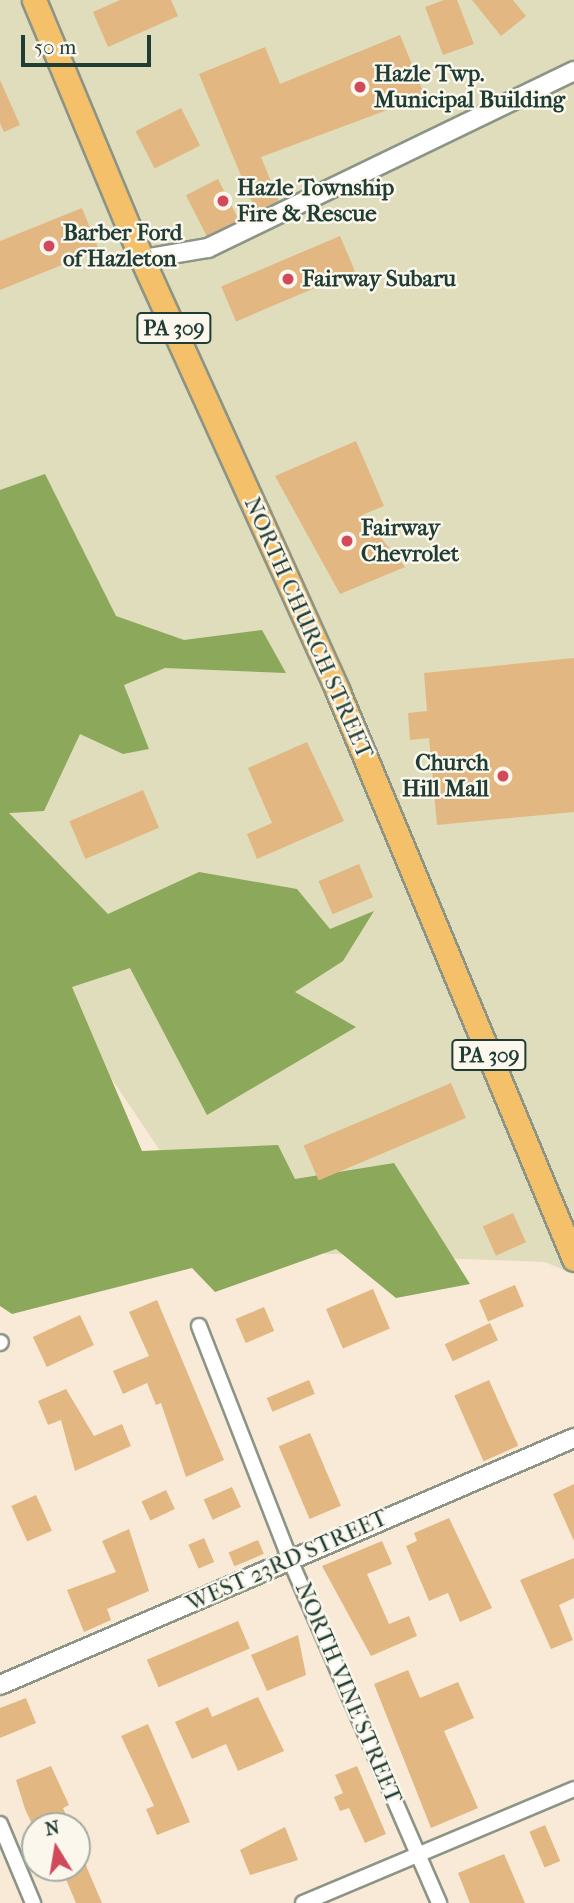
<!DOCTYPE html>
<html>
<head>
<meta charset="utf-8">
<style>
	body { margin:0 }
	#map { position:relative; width:574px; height:1903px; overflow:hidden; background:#f8ead7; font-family:"IM FELL French Canon",serif }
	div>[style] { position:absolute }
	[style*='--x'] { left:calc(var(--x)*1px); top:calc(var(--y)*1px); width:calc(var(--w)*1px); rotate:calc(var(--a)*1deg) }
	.built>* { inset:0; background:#dfddbb }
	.forest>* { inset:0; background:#8ca85a }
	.building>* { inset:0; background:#e2b782; transform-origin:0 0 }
	.roads { filter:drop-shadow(2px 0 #8c9486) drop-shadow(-2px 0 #8c9486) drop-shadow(0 2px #8c9486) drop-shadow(0 -2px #8c9486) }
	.minor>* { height:14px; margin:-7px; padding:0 7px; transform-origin:7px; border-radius:7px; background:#fff }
	.tertiary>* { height:18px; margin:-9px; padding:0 9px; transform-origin:9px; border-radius:9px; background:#fff }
	.primary>* { height:23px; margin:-11.5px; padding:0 11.5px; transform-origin:11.5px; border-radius:11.5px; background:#f4c16a }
	.dots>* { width:19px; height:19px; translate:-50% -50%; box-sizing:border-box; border:4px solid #fbf7ec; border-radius:50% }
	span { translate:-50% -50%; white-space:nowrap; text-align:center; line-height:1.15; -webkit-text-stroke:5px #fbf7ec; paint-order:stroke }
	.shield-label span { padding:2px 5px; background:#fbf7ec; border:2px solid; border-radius:5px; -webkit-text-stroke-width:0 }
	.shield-label { font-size:21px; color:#1f3d34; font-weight:700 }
	.poi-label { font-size:23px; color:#1f3d34; font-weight:700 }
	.left { translate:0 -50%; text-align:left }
	.right { translate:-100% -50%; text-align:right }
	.street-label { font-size:23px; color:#1f3d34 }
	.north { position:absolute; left:21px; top:1812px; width:70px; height:70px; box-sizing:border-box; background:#fbf7ec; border:2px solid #a3ada2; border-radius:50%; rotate:349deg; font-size:19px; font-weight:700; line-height:28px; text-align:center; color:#1f3d34 }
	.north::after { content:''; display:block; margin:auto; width:24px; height:32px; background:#d1495b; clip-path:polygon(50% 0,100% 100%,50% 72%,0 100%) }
	.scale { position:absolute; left:21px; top:35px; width:130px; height:32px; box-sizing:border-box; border:4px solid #1f3d34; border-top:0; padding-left:9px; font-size:21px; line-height:24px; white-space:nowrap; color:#1f3d34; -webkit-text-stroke:5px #fbf7ec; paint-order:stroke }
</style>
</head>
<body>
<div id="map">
	<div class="built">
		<div style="clip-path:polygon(0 0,574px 0,574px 1274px,545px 1262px,227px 1250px,0 913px)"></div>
	</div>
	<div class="forest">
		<div style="clip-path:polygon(45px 474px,116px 616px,184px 640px,262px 630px,286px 673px,165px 668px,124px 685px,149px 749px,123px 754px,80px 734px,44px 811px,9px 813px,108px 914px,199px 872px,297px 889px,330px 929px,374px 911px,343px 961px,295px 992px,356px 1027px,207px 1115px,130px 968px,72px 987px,142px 1151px,278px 1145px,295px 1179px,394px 1163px,470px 1284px,396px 1298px,336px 1249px,215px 1292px,192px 1268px,12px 1314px,0 1306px,0 490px)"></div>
	</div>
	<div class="building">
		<div style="clip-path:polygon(120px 0,171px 0,178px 16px,108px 47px,93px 12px)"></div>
		<div style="clip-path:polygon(444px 0,457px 0,474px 44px,443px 55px,425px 7px)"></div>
		<div style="clip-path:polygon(472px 0,513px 0,526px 16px,501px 36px)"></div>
		<div style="clip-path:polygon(400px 35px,425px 96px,261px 157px,279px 201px,256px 212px,199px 74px,265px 47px,280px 84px)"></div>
		<div style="clip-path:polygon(0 80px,20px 125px,4px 132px,0 123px)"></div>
		<div style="left:181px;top:108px;width:42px;height:51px;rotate:63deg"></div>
		<div style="left:218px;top:179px;width:47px;height:36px;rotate:63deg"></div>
		<div style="clip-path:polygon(82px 208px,99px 250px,0 290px,0 241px)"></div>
		<div style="left:340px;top:236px;width:38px;height:129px;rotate:67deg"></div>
		<div style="clip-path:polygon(356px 441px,384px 506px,362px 515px,405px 567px,340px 594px,275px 476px)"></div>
		<div style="clip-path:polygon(574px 658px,574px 812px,437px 825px,429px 738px,410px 740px,408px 713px,427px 711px,424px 673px)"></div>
		<div style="clip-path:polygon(307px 742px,344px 821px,257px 859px,247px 834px,272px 823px,248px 768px)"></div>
		<div style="left:143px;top:790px;width:41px;height:80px;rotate:67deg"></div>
		<div style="left:359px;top:864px;width:36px;height:44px;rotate:67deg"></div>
		<div style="left:451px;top:1083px;width:38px;height:160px;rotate:67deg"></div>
		<div style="left:513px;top:1213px;width:32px;height:33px;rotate:66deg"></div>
		<div style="left:515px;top:1285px;width:23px;height:39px;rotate:67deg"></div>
		<div style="left:373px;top:1289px;width:43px;height:51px;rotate:67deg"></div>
		<div style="clip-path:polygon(157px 1300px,224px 1460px,186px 1477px,161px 1403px,156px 1405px,147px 1383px,123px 1394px,113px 1371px,149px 1356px,129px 1312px)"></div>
		<div style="left:264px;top:1307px;width:26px;height:31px;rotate:67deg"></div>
		<div style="left:80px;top:1315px;width:33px;height:52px;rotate:65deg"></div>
		<div style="left:490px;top:1323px;width:19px;height:50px;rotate:65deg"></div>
		<div style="left:309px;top:1380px;width:15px;height:46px;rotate:67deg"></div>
		<div style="left:489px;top:1380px;width:72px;height:38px;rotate:66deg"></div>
		<div style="clip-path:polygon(66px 1389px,94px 1436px,122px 1424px,131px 1446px,75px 1471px,61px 1420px,48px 1425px,38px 1401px)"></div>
		<div style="left:310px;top:1433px;width:79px;height:34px;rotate:67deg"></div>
		<div style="clip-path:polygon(574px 1484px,574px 1541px,553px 1494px)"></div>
		<div style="left:232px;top:1487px;width:22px;height:31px;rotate:66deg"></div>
		<div style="left:166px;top:1490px;width:21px;height:27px;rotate:65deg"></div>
		<div style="left:36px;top:1495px;width:39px;height:27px;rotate:66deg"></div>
		<div style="clip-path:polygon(449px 1518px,492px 1608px,460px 1622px,448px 1593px,429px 1601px,406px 1546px,417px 1541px,414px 1533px)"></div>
		<div style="clip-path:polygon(129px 1529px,149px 1591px,107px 1609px,111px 1620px,84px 1632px,67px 1590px,116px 1572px,102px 1541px)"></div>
		<div style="left:204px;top:1538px;width:26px;height:17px;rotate:67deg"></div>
		<div style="left:258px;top:1540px;width:15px;height:32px;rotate:67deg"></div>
		<div style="clip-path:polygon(382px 1541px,392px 1564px,367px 1574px,389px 1624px,409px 1616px,417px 1636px,371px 1656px,322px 1566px)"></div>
		<div style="clip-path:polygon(574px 1558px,574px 1598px,559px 1605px,573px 1640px,551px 1649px,520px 1580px)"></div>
		<div style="left:238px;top:1621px;width:30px;height:99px;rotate:67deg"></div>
		<div style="clip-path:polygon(298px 1635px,306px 1675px,267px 1691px,251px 1655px)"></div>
		<div style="clip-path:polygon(408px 1670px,420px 1698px,458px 1682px,474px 1718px,444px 1731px,478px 1808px,431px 1828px,374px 1684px)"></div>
		<div style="clip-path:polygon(258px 1697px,284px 1751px,238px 1771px,226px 1744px,192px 1759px,175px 1722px,208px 1707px,212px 1717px)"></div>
		<div style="clip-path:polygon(26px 1698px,36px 1723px,0 1738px,0 1708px)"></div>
		<div style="clip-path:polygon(148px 1724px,190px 1822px,157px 1835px,146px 1809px,154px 1806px,121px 1736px)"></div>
		<div style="clip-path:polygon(51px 1766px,69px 1805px,63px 1808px,71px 1826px,33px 1826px,25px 1809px,16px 1780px)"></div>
		<div style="clip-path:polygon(357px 1766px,386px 1834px,365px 1843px,349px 1808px,340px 1811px,334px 1797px,343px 1793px,335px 1775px)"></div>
		<div style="left:545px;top:1825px;width:39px;height:17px;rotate:67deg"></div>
		<div style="clip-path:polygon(285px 1827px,298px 1860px,250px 1875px,240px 1850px)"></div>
		<div style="clip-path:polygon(78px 1843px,87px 1868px,102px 1903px,76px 1903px,65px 1877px,77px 1872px)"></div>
		<div style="clip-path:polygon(504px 1854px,525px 1903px,470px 1903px,458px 1873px)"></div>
	</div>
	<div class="roads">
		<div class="minor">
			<div style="--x:199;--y:1326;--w:251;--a:68.7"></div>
			<div style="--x:290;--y:1560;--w:374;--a:66.5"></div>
			<div style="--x:0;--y:1343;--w:1;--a:-45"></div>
			<div style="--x:0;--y:1824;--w:86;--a:67.3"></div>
			<div style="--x:303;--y:1903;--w:294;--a:-22.8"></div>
		</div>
		<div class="tertiary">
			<div style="--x:143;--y:259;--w:66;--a:-9.6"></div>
			<div style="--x:208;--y:248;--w:407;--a:-25.8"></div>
			<div style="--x:0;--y:1685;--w:625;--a:-23.28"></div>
		</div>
		<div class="primary">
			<div style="--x:34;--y:0;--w:269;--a:67.4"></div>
			<div style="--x:137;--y:248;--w:487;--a:65.6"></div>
			<div style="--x:338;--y:692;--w:614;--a:67.4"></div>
		</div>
	</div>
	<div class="dots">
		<div style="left:360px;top:87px;background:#d1495b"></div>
		<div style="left:223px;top:201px;background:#d1495b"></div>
		<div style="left:49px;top:246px;background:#d1495b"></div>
		<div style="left:288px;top:279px;background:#d1495b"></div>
		<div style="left:347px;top:541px;background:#d1495b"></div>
		<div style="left:503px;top:776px;background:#d1495b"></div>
	</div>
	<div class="shield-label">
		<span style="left:174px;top:328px">PA 309</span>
		<span style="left:489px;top:1055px">PA 309</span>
	</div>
	<div class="poi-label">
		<span class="left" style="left:374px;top:87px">Hazle Twp.<br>Municipal Building</span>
		<span class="left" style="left:237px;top:201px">Hazle Township<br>Fire &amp; Rescue</span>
		<span class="left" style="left:63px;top:246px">Barber Ford<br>of Hazleton</span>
		<span class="left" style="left:302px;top:279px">Fairway Subaru</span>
		<span class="left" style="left:361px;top:541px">Fairway<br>Chevrolet</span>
		<span class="right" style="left:489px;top:776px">Church<br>Hill Mall</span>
	</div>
	<div class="street-label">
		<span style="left:308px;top:628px;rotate:66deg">NORTH CHURCH STREET</span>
		<span style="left:287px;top:1561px;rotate:-24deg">WEST 23RD STREET</span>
		<span style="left:348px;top:1693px;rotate:67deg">NORTH VINE STREET</span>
	</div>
	<div class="north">N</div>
	<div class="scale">50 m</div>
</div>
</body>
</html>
